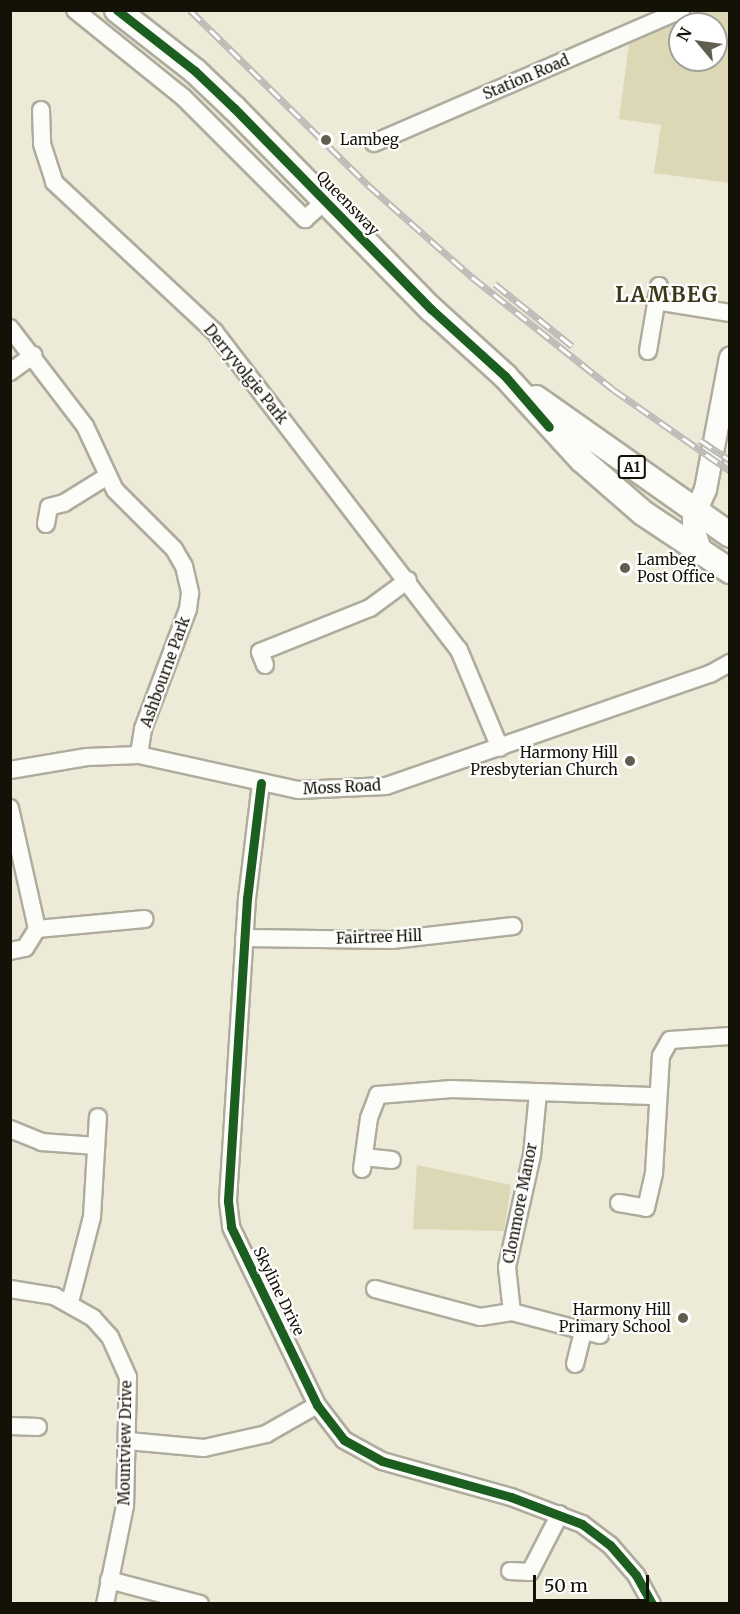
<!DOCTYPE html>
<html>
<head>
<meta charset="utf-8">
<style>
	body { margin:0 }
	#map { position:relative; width:740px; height:1614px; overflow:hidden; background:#edead7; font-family:Merriweather,serif }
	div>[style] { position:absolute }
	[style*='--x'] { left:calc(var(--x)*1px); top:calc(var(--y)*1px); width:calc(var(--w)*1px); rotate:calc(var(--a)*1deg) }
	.green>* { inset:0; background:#dcd7b5 }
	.roads { filter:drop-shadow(2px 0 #aeac9d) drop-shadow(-2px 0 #aeac9d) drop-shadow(0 2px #aeac9d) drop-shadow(0 -2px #aeac9d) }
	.minor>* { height:16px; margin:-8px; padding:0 8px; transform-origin:8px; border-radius:8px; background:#fcfcf9 }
	.major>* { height:21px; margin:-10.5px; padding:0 10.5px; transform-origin:10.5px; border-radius:10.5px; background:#fcfcf9 }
	.highway>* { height:24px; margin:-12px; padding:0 12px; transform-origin:12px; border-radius:12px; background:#fcfcf9 }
	.rail>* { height:7px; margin-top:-3.5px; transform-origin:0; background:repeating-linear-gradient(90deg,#fff 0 14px,#bdbbb7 0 28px); box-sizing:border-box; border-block:2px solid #bdbbb7 }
	.cycleway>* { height:9px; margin:-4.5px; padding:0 4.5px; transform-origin:4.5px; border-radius:4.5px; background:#1b5e20 }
	.dots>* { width:16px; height:16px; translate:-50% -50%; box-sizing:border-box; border:3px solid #fff; border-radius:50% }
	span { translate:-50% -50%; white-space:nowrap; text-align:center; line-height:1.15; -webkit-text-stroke:4.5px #fff; paint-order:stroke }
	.shield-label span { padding:2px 4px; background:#fff; border:2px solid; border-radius:4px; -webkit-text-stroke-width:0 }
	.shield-label { font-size:14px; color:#141206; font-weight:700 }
	.street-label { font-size:15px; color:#141206 }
	.poi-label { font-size:15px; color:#141206 }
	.left { translate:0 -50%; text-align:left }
	.right { translate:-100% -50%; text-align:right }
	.district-label { font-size:21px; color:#3c381a; font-weight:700; letter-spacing:1.5px }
	.frame { position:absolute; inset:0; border:12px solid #141206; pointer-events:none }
	.north { position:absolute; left:668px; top:12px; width:60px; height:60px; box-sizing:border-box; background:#fff; border:2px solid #a1a09b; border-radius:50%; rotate:299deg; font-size:16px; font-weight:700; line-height:24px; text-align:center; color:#141206 }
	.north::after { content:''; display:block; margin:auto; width:21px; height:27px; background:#605e4f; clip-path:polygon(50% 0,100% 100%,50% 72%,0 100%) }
	.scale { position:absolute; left:533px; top:1575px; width:116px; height:27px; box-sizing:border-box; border:3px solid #141206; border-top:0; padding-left:8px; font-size:18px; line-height:21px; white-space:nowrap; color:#141206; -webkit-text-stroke:4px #fff; paint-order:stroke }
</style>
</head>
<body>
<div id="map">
	<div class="green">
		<div style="clip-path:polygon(evenodd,706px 11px,729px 11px,729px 183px,654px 173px,661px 125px,619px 119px,629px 44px,706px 11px,680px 24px,716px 24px,716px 60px,680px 60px,680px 24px)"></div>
		<div style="clip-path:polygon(417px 1165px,511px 1185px,504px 1231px,413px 1229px)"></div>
	</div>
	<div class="roads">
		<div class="minor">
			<div style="--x:75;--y:10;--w:139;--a:38.9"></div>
			<div style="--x:183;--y:97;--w:173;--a:45"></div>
			<div style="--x:305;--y:219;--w:27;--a:-42"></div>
			<div style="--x:41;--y:110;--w:34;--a:88"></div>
			<div style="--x:42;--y:144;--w:40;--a:72"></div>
			<div style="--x:54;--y:182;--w:219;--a:43"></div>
			<div style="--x:214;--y:331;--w:402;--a:52.5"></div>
			<div style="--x:459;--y:650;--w:106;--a:67.3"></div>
			<div style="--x:374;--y:143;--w:335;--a:-23.4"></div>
			<div style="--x:656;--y:301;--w:75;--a:9.2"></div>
			<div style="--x:10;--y:328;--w:123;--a:52.6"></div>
			<div style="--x:85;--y:426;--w:71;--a:64.9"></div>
			<div style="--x:115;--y:490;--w:83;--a:45"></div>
			<div style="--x:174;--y:549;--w:20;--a:60"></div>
			<div style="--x:184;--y:566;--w:28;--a:77"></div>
			<div style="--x:190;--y:593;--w:16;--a:97"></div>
			<div style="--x:188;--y:609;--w:128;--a:110.6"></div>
			<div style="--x:143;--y:729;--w:26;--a:99"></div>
			<div style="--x:648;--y:351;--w:66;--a:-80.4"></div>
			<div style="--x:10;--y:372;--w:29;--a:-36"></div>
			<div style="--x:46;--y:524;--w:17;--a:-80"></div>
			<div style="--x:49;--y:507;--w:16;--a:-15"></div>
			<div style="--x:64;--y:503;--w:49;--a:-31.8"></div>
			<div style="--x:265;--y:665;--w:14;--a:-111"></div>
			<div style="--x:260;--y:652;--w:118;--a:-21.8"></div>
			<div style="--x:370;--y:608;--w:47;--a:-36.4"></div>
			<div style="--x:10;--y:770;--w:78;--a:-9.6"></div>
			<div style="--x:87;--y:757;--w:52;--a:-2.2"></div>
			<div style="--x:139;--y:755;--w:163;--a:12.4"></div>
			<div style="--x:298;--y:790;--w:88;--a:-2.6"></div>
			<div style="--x:386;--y:786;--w:343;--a:-19.1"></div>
			<div style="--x:710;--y:674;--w:23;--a:-29"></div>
			<div style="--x:261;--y:783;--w:116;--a:96.9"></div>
			<div style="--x:247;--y:898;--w:304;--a:93.6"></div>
			<div style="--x:228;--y:1201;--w:26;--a:83"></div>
			<div style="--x:231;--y:1227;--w:198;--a:64.2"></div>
			<div style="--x:317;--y:1405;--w:44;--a:52.4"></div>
			<div style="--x:344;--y:1440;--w:43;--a:28.9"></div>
			<div style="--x:382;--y:1461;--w:134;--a:15.6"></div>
			<div style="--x:511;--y:1497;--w:76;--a:20.8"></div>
			<div style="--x:582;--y:1524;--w:35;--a:37"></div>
			<div style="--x:610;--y:1545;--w:40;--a:49"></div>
			<div style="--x:636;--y:1575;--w:33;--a:61"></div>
			<div style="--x:10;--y:808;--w:124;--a:77.4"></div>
			<div style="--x:37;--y:929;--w:22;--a:122"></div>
			<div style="--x:25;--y:948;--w:15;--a:169"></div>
			<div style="--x:37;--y:929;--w:108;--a:-5.3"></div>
			<div style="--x:244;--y:938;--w:148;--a:0.8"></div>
			<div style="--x:392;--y:940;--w:122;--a:-6.6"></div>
			<div style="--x:538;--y:1093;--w:62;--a:95.5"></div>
			<div style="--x:532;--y:1155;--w:115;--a:102.6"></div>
			<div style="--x:507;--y:1267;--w:45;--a:83.7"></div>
			<div style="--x:512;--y:1312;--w:91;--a:14.6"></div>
			<div style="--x:10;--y:1129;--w:35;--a:22"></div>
			<div style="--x:42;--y:1142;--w:54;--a:4.2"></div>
			<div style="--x:364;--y:1157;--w:28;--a:6"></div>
			<div style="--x:362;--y:1169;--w:51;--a:-82.2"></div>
			<div style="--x:369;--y:1118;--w:25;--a:-69"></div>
			<div style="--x:378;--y:1095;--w:74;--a:-4.6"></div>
			<div style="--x:452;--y:1089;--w:205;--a:2"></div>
			<div style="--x:619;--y:1203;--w:27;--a:10"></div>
			<div style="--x:646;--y:1208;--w:36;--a:-77"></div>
			<div style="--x:654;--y:1173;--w:117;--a:-86.6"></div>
			<div style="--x:661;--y:1056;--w:18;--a:-61"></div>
			<div style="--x:670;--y:1040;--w:60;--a:-3.8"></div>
			<div style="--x:10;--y:1289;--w:45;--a:9"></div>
			<div style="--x:54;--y:1296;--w:45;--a:29.4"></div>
			<div style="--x:93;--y:1318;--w:25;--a:48"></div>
			<div style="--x:110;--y:1337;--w:44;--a:65.8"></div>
			<div style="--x:128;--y:1377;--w:129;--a:91.3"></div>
			<div style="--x:125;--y:1506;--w:100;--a:101.5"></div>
			<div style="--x:375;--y:1289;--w:109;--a:14.9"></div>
			<div style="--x:480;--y:1317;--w:32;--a:-9"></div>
			<div style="--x:70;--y:1302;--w:88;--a:-75.5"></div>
			<div style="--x:92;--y:1217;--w:100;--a:-86.6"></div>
			<div style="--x:575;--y:1364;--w:34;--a:-76"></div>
			<div style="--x:10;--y:1426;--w:28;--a:2"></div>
			<div style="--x:128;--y:1441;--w:76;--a:5.3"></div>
			<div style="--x:204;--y:1448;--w:64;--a:-12.7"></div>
			<div style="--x:266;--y:1434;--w:59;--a:-29.6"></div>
			<div style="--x:510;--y:1571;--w:20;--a:3"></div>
			<div style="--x:530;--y:1572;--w:65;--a:-62.7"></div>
			<div style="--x:109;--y:1580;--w:94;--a:14.8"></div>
		</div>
		<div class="major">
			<div style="--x:701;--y:552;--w:24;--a:-109"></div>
			<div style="--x:693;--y:529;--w:13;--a:-90"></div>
			<div style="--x:693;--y:516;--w:30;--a:-66"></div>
			<div style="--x:705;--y:489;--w:134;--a:-79.3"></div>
		</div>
		<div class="highway">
			<div style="--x:117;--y:10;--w:99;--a:38"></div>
			<div style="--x:195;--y:71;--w:54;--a:43.5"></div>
			<div style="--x:234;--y:108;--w:281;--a:45.6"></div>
			<div style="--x:431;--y:309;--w:100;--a:42.2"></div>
			<div style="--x:505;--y:376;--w:114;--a:47.5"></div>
			<div style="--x:582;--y:460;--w:81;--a:41"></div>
			<div style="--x:643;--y:513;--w:105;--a:33.7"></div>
			<div style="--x:536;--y:398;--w:237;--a:35.2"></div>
		</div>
	</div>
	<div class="rail">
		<div style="--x:190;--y:10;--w:250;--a:44.5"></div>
		<div style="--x:368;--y:185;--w:139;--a:41.5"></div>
		<div style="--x:472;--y:277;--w:181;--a:38.5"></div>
		<div style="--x:614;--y:390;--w:141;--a:34.9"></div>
		<div style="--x:495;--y:284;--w:99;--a:38.8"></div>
		<div style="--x:700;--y:440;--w:36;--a:34"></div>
	</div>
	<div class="cycleway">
		<div style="--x:117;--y:10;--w:99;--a:38"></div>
		<div style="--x:195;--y:71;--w:54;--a:43.5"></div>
		<div style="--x:234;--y:108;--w:281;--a:45.6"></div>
		<div style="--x:431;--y:309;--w:100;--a:42.2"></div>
		<div style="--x:505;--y:376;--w:67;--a:49.2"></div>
		<div style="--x:261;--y:783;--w:116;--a:96.9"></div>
		<div style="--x:247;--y:898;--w:304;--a:93.6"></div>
		<div style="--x:228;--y:1201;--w:26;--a:83"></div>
		<div style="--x:231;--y:1227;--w:198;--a:64.2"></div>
		<div style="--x:317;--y:1405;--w:44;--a:52.4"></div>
		<div style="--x:344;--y:1440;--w:43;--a:28.9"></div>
		<div style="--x:382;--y:1461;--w:134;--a:15.6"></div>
		<div style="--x:511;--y:1497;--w:76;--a:20.8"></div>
		<div style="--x:582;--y:1524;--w:35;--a:37"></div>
		<div style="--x:610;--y:1545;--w:40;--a:49"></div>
		<div style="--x:636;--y:1575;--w:33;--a:61"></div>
	</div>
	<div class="dots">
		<div style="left:326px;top:140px;background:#605e4f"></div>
		<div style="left:625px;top:568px;background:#605e4f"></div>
		<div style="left:630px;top:761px;background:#605e4f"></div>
		<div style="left:683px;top:1318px;background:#605e4f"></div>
	</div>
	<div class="shield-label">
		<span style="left:632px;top:467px">A1</span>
	</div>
	<div class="street-label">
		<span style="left:526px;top:77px;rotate:-23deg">Station Road</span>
		<span style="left:348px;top:203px;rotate:46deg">Queensway</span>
		<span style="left:246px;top:374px;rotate:51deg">Derryvolgie Park</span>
		<span style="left:165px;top:672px;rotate:-70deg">Ashbourne Park</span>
		<span style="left:342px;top:787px;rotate:-3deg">Moss Road</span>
		<span style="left:379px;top:937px;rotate:-2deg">Fairtree Hill</span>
		<span style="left:520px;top:1203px;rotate:-79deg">Clonmore Manor</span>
		<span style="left:279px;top:1291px;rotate:64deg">Skyline Drive</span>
		<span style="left:125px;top:1443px;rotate:-89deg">Mountview Drive</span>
	</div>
	<div class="poi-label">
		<span class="left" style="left:340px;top:140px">Lambeg</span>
		<span class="left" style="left:637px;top:568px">Lambeg<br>Post Office</span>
		<span class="right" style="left:618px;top:761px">Harmony Hill<br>Presbyterian Church</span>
		<span class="right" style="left:671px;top:1318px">Harmony Hill<br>Primary School</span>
	</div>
	<div class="district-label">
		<span style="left:667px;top:295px">LAMBEG</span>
	</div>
	<div class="frame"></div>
	<div class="north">N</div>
	<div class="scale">50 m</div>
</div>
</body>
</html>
